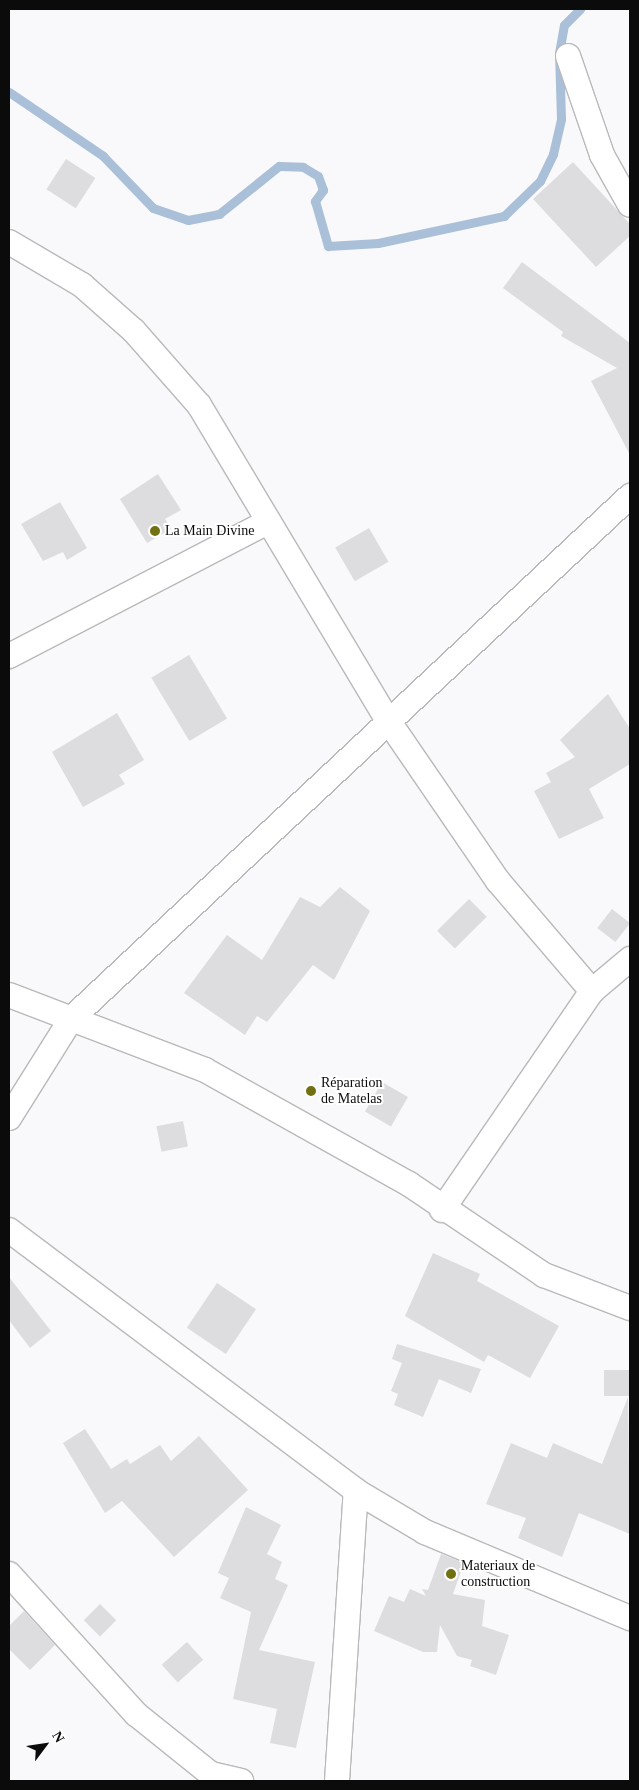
<!DOCTYPE html>
<html>
<head>
<meta charset="utf-8">
<style>
	body { margin:0 }
	#map { position:relative; width:639px; height:1790px; overflow:hidden; background:#f9f9fb; font-family:"Times New Roman",serif }
	div>[style] { position:absolute }
	[style*='--x'] { left:calc(var(--x)*1px); top:calc(var(--y)*1px); width:calc(var(--w)*1px); rotate:calc(var(--a)*1deg) }
	.stream>* { height:9px; margin:-4.5px; padding:0 4.5px; transform-origin:4.5px; border-radius:4.5px; background:#a9c0d8 }
	.building>* { inset:0; background:#dddddf; transform-origin:0 0 }
	.roads { filter:drop-shadow(1px 0 #b9b9bb) drop-shadow(-1px 0 #b9b9bb) drop-shadow(0 1px #b9b9bb) drop-shadow(0 -1px #b9b9bb) }
	.minor>* { height:24px; margin:-12px; padding:0 12px; transform-origin:12px; border-radius:12px; background:#fff }
	.dots>* { width:14px; height:14px; translate:-50% -50%; box-sizing:border-box; border:2px solid #fff; border-radius:50% }
	span { translate:-50% -50%; white-space:nowrap; text-align:center; line-height:1.15; -webkit-text-stroke:4px #fff; paint-order:stroke }
	.poi-label { font-size:14px; color:#0b0b0c }
	.left { translate:0 -50%; text-align:left }
	.frame { position:absolute; inset:0; border:10px solid #0b0b0c; pointer-events:none }
	.north { position:absolute; left:20px; top:1720px; width:50px; height:50px; -webkit-text-stroke:4px #fff; paint-order:stroke; rotate:59deg; font-size:14px; font-weight:700; line-height:20px; text-align:center; color:#0b0b0c }
	.north::after { content:''; display:block; margin:auto; width:18px; height:22px; background:#0b0b0c; clip-path:polygon(50% 0,100% 100%,50% 72%,0 100%) }
</style>
</head>
<body>
<div id="map">
	<div class="stream">
		<div style="--x:9;--y:92;--w:114;--a:34.2"></div>
		<div style="--x:103;--y:156;--w:72;--a:46.1"></div>
		<div style="--x:153;--y:208;--w:37;--a:19"></div>
		<div style="--x:188;--y:220;--w:32;--a:-11"></div>
		<div style="--x:219;--y:214;--w:77;--a:-38.7"></div>
		<div style="--x:279;--y:166;--w:24;--a:2"></div>
		<div style="--x:303;--y:167;--w:17;--a:31"></div>
		<div style="--x:318;--y:176;--w:15;--a:70"></div>
		<div style="--x:323;--y:190;--w:14;--a:126"></div>
		<div style="--x:315;--y:201;--w:47;--a:73.9"></div>
		<div style="--x:328;--y:246;--w:50;--a:-3.4"></div>
		<div style="--x:378;--y:243;--w:129;--a:-12.1"></div>
		<div style="--x:504;--y:216;--w:50;--a:-44.2"></div>
		<div style="--x:540;--y:181;--w:30;--a:-64"></div>
		<div style="--x:553;--y:154;--w:36;--a:-77"></div>
		<div style="--x:561;--y:119;--w:66;--a:-91.7"></div>
		<div style="--x:559;--y:53;--w:28;--a:-80"></div>
		<div style="--x:564;--y:25;--w:23;--a:-45"></div>
	</div>
	<div class="building">
		<div style="left:66px;top:159px;width:35px;height:36px;rotate:33deg"></div>
		<div style="clip-path:polygon(573px 162px,630px 224px,630px 236px,596px 267px,533px 199px)"></div>
		<div style="clip-path:polygon(522px 262px,630px 343px,630px 455px,591px 381px,617px 368px,561px 336px,563px 332px,503px 288px)"></div>
		<div style="clip-path:polygon(158px 474px,181px 510px,165px 519px,171px 529px,147px 543px,120px 499px)"></div>
		<div style="clip-path:polygon(60px 502px,87px 548px,67px 560px,63px 552px,43px 561px,21px 524px)"></div>
		<div style="left:369px;top:528px;width:39px;height:39px;rotate:60deg"></div>
		<div style="left:189px;top:655px;width:74px;height:44px;rotate:59deg"></div>
		<div style="clip-path:polygon(608px 694px,630px 729px,630px 764px,589px 789px,604px 818px,559px 839px,534px 791px,551px 782px,546px 773px,575px 757px,560px 740px)"></div>
		<div style="clip-path:polygon(117px 713px,144px 760px,119px 775px,125px 784px,83px 807px,52px 752px)"></div>
		<div style="clip-path:polygon(340px 887px,370px 911px,334px 980px,313px 965px,267px 1022px,257px 1016px,245px 1035px,184px 993px,227px 935px,262px 960px,300px 897px,320px 907px)"></div>
		<div style="left:469px;top:899px;width:25px;height:45px;rotate:45deg"></div>
		<div style="left:612px;top:909px;width:23px;height:24px;rotate:38deg"></div>
		<div style="left:382px;top:1082px;width:30px;height:34px;rotate:30deg"></div>
		<div style="left:183px;top:1121px;width:26px;height:27px;rotate:79deg"></div>
		<div style="clip-path:polygon(433px 1253px,480px 1274px,477px 1281px,559px 1326px,530px 1378px,488px 1355px,484px 1362px,405px 1316px)"></div>
		<div style="clip-path:polygon(9px 1277px,51px 1331px,30px 1348px,9px 1320px)"></div>
		<div style="left:217px;top:1283px;width:47px;height:54px;rotate:34deg"></div>
		<div style="clip-path:polygon(397px 1344px,481px 1369px,471px 1393px,439px 1379px,423px 1417px,394px 1405px,398px 1394px,391px 1391px,402px 1363px,392px 1359px)"></div>
		<div style="left:604px;top:1370px;width:26px;height:26px"></div>
		<div style="clip-path:polygon(628px 1397px,630px 1534px,579px 1513px,562px 1557px,518px 1538px,526px 1518px,486px 1504px,511px 1443px,547px 1458px,553px 1443px,602px 1464px)"></div>
		<div style="clip-path:polygon(85px 1429px,111px 1469px,127px 1459px,130px 1464px,160px 1445px,171px 1461px,199px 1436px,248px 1490px,174px 1557px,122px 1501px,105px 1513px,63px 1443px)"></div>
		<div style="clip-path:polygon(246px 1507px,281px 1525px,267px 1554px,282px 1562px,275px 1579px,288px 1585px,259px 1650px,315px 1662px,296px 1748px,270px 1743px,277px 1709px,233px 1699px,251px 1612px,220px 1598px,229px 1578px,218px 1573px)"></div>
		<div style="clip-path:polygon(441px 1554px,464px 1563px,453px 1594px,485px 1600px,482px 1626px,509px 1635px,496px 1675px,470px 1666px,472px 1660px,457px 1656px,440px 1625px,437px 1652px,423px 1652px,374px 1631px,389px 1596px,404px 1602px,410px 1589px,426px 1596px,422px 1589px,428px 1590px)"></div>
		<div style="left:100px;top:1604px;width:23px;height:23px;rotate:45deg"></div>
		<div style="clip-path:polygon(24px 1611px,55px 1645px,30px 1670px,9px 1649px,9px 1626px)"></div>
		<div style="left:187px;top:1642px;width:24px;height:34px;rotate:48deg"></div>
	</div>
	<div class="roads">
		<div class="minor">
			<div style="--x:568;--y:56;--w:105;--a:71"></div>
			<div style="--x:602;--y:155;--w:57;--a:60.8"></div>
			<div style="--x:9;--y:242;--w:85;--a:30.5"></div>
			<div style="--x:82;--y:285;--w:69;--a:41.5"></div>
			<div style="--x:134;--y:331;--w:98;--a:48.7"></div>
			<div style="--x:199;--y:405;--w:366;--a:59.1"></div>
			<div style="--x:387;--y:719;--w:196;--a:55.6"></div>
			<div style="--x:498;--y:881;--w:145;--a:49.5"></div>
			<div style="--x:9;--y:656;--w:292;--a:-27.4"></div>
			<div style="--x:9;--y:995;--w:210;--a:20.9"></div>
			<div style="--x:205;--y:1070;--w:234;--a:29.2"></div>
			<div style="--x:409;--y:1184;--w:163;--a:34"></div>
			<div style="--x:544;--y:1275;--w:92;--a:21"></div>
			<div style="--x:9;--y:1118;--w:117;--a:-57.9"></div>
			<div style="--x:71;--y:1019;--w:766;--a:-43.09"></div>
			<div style="--x:442;--y:1210;--w:265;--a:-55.6"></div>
			<div style="--x:592;--y:991;--w:50;--a:-40.1"></div>
			<div style="--x:9;--y:1230;--w:434;--a:36.9"></div>
			<div style="--x:356;--y:1491;--w:80;--a:30.7"></div>
			<div style="--x:425;--y:1532;--w:222;--a:22.8"></div>
			<div style="--x:9;--y:1574;--w:189;--a:47.8"></div>
			<div style="--x:136;--y:1714;--w:96;--a:38.7"></div>
			<div style="--x:211;--y:1774;--w:31;--a:13"></div>
			<div style="--x:337;--y:1781;--w:291;--a:-86.3"></div>
		</div>
	</div>
	<div class="dots">
		<div style="left:155px;top:531px;background:#717013"></div>
		<div style="left:311px;top:1091px;background:#717013"></div>
		<div style="left:451px;top:1574px;background:#717013"></div>
	</div>
	<div class="poi-label">
		<span class="left" style="left:165px;top:531px">La Main Divine</span>
		<span class="left" style="left:321px;top:1091px">Réparation<br>de Matelas</span>
		<span class="left" style="left:461px;top:1574px">Materiaux de<br>construction</span>
	</div>
	<div class="frame"></div>
	<div class="north">N</div>
</div>
</body>
</html>
